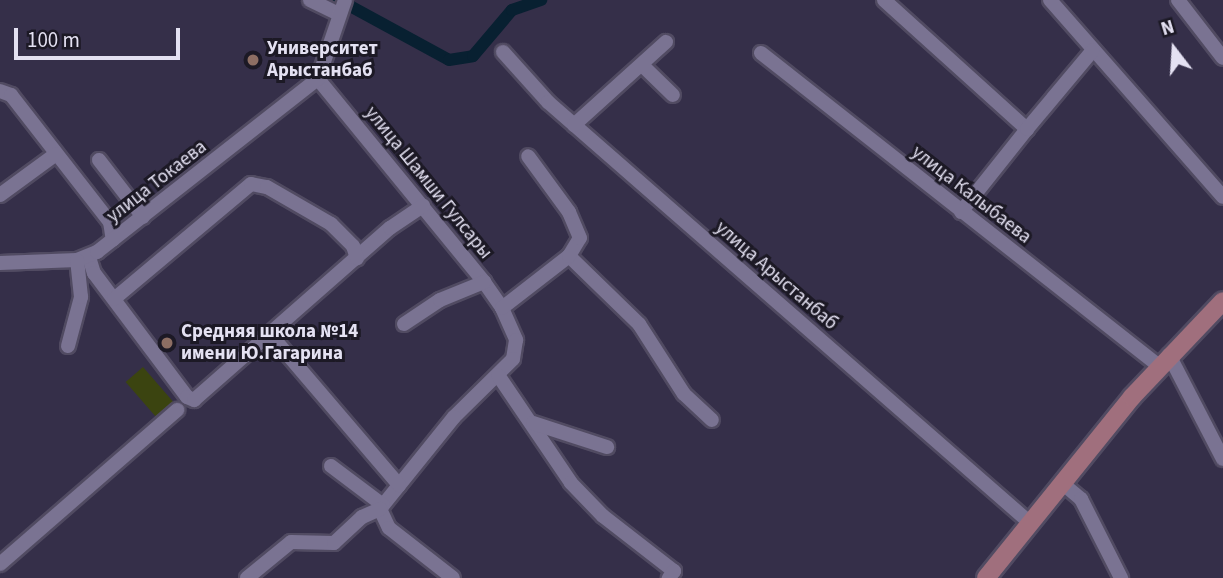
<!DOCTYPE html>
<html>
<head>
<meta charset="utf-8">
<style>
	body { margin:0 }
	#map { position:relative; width:1223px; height:578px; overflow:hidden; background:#352f49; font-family:"Source Sans 3",sans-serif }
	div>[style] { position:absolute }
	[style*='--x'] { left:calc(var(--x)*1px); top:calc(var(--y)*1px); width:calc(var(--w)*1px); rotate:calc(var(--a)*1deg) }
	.green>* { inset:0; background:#3b4410; transform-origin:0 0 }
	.canal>* { height:12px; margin:-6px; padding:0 6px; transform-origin:6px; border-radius:6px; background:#082031 }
	.roads { filter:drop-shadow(2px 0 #514b62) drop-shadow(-2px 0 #514b62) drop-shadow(0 2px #514b62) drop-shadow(0 -2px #514b62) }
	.minor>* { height:14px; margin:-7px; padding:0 7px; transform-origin:7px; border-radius:7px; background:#7a7392 }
	.major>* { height:18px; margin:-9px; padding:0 9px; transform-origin:9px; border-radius:9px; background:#a06f7d }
	.dots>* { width:19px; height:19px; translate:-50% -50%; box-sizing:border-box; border:4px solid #1c1925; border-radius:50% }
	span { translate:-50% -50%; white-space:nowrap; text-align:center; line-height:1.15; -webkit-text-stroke:6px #1c1925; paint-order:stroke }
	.poi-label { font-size:19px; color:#e4e1f2; font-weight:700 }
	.left { translate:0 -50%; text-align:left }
	.street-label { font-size:19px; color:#e4e1f2 }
	.north { position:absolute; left:1139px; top:14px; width:70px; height:70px; -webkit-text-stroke:5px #1c1925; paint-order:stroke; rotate:343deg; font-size:19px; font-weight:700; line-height:28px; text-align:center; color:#e4e1f2 }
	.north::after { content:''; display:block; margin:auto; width:24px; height:32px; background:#e4e1f2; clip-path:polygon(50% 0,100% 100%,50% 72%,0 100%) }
	.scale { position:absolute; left:14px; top:28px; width:166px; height:32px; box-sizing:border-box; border:4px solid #e4e1f2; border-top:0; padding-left:9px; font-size:21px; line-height:24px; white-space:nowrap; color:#e4e1f2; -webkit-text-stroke:5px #1c1925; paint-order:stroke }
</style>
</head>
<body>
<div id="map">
	<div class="green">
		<div style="left:143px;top:367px;width:46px;height:23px;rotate:49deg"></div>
	</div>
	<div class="canal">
		<div style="--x:339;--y:0;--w:125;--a:28.6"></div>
		<div style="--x:449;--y:60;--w:24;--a:-9"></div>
		<div style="--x:473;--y:56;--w:60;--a:-49.7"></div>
		<div style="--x:512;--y:10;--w:31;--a:-19"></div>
	</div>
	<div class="roads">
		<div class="minor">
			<div style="--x:310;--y:0;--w:30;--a:26"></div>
			<div style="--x:884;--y:0;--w:193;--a:42.1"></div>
			<div style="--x:1027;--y:129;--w:106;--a:128.5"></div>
			<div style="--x:1050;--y:0;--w:262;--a:48.7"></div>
			<div style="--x:1178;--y:0;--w:73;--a:52.2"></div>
			<div style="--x:503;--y:52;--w:67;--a:48"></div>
			<div style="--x:548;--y:102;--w:639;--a:41.13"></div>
			<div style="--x:761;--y:53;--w:506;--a:38.18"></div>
			<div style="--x:642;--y:65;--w:43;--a:44.1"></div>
			<div style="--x:318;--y:79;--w:262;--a:50.7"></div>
			<div style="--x:484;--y:282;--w:32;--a:55"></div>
			<div style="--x:502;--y:308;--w:35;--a:66"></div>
			<div style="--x:516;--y:340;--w:19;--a:99"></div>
			<div style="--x:513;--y:359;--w:83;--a:135.5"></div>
			<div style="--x:454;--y:417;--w:118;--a:128.8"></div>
			<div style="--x:318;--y:79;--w:83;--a:-71.1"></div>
			<div style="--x:0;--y:91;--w:12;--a:20"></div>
			<div style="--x:11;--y:95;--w:161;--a:52.1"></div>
			<div style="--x:110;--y:222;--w:18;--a:81"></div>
			<div style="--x:574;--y:125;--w:124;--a:-42.1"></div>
			<div style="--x:1027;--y:129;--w:103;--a:-50.1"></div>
			<div style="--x:99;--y:160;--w:72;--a:52.3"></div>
			<div style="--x:0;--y:195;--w:69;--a:-36.2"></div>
			<div style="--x:569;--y:256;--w:98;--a:44.2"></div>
			<div style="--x:639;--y:324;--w:83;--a:57.3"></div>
			<div style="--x:684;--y:394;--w:38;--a:43"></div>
			<div style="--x:89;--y:257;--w:17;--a:73"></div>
			<div style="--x:94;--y:273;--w:155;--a:53.1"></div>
			<div style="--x:187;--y:397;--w:8;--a:23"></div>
			<div style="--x:194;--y:400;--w:261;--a:-41.3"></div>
			<div style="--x:390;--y:228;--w:40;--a:-34"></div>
			<div style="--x:0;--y:263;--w:77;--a:-2.2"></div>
			<div style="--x:77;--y:260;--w:22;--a:-22"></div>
			<div style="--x:97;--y:252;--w:281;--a:-38.1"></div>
			<div style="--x:114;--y:299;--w:179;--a:-40"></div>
			<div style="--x:251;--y:184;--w:16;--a:11"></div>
			<div style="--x:267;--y:187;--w:74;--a:30"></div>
			<div style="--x:331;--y:224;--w:31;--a:45"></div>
			<div style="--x:353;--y:246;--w:13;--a:72"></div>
			<div style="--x:502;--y:308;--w:85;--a:-37.8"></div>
			<div style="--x:569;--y:256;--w:21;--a:-59"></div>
			<div style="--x:580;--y:238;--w:28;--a:-113"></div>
			<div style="--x:569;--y:212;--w:69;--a:-126.2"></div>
			<div style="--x:404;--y:324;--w:43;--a:-33.7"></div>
			<div style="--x:440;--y:300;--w:48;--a:-22.2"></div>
			<div style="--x:270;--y:334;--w:199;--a:49.5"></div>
			<div style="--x:68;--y:346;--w:51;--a:-75.1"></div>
			<div style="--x:81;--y:297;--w:37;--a:-96"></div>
			<div style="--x:1169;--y:355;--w:117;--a:62.6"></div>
			<div style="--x:498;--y:375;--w:130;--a:55.9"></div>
			<div style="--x:571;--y:483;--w:46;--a:45.9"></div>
			<div style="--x:603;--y:516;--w:90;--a:37.8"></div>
			<div style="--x:674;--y:571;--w:9;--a:126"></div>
			<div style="--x:533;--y:423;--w:78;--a:18"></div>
			<div style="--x:331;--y:466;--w:65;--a:36.9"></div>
			<div style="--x:1062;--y:483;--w:25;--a:40"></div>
			<div style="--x:1081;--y:499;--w:89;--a:63.1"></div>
			<div style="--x:380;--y:509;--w:21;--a:65"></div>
			<div style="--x:389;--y:528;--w:81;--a:38"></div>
			<div style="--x:0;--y:564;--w:235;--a:-41"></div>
			<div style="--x:247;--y:578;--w:57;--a:-39.3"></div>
			<div style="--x:291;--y:542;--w:43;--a:1.3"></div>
			<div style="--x:334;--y:543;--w:38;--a:-43"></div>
			<div style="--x:362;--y:517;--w:20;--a:-24"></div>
		</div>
		<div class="major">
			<div style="--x:986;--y:578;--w:233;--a:-51.1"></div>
			<div style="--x:1132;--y:397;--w:132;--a:-46.5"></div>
		</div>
	</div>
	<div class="dots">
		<div style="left:253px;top:60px;background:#8d6e63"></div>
		<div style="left:167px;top:343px;background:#8d6e63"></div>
	</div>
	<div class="poi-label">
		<span class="left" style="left:267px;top:60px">Университет<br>Арыстанбаб</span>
		<span class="left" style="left:181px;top:343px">Средняя школа №14<br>имени Ю.Гагарина</span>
	</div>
	<div class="street-label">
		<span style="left:157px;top:182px;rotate:-38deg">улица Токаева</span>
		<span style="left:428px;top:183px;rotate:51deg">улица Шамши Гулсары</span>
		<span style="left:971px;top:195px;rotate:38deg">улица Калыбаева</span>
		<span style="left:776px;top:276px;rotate:41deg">улица Арыстанбаб</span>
	</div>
	<div class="north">N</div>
	<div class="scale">100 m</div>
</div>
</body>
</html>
